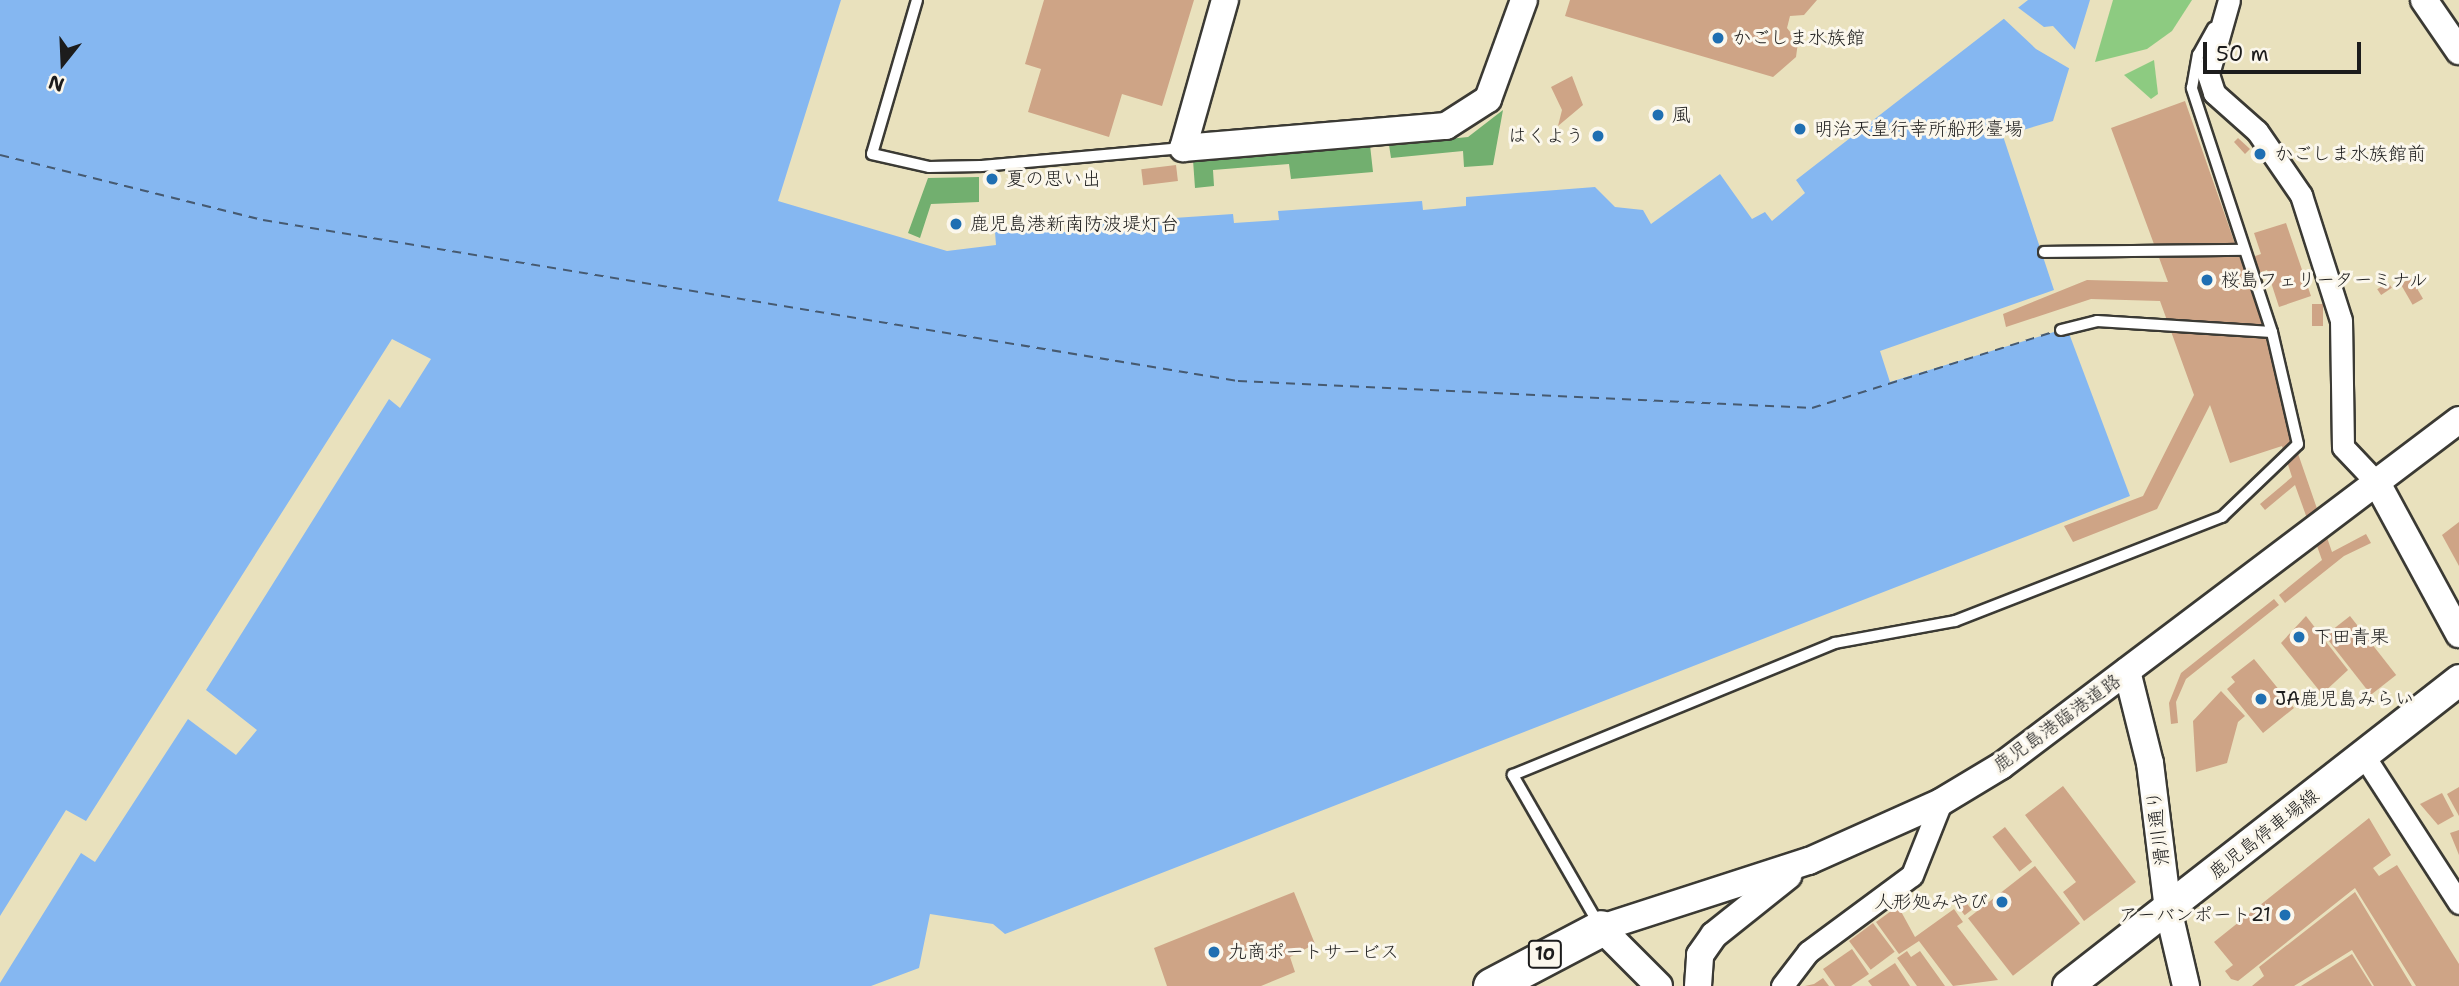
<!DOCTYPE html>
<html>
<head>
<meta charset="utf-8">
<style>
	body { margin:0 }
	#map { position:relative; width:2459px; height:986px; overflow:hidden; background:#e9e1bd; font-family:"Shantell Sans","Klee One",sans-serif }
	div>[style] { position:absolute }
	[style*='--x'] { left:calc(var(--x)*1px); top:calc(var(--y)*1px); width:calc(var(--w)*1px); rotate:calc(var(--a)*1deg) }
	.green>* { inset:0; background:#8dcb81 }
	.forest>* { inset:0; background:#72af6f }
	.water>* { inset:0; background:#85b7f1 }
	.pier>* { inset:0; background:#e9e1bd }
	.ferry>* { height:2px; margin-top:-1px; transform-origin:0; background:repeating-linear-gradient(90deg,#465a71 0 9px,transparent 0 16px) }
	.building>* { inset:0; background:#cea486; transform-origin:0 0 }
	.roads { filter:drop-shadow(2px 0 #3b3a34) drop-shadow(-2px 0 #3b3a34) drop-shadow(0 2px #3b3a34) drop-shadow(0 -2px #3b3a34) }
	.service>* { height:10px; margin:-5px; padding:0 5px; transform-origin:5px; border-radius:5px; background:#fff }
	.minor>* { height:21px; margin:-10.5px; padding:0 10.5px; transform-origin:10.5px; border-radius:10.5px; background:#fff }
	.tertiary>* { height:26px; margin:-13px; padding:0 13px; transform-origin:13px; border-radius:13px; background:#fff }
	.secondary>* { height:30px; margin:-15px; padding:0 15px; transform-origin:15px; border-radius:15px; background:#fff }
	.trunk>* { height:35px; margin:-17.5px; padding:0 17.5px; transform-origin:17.5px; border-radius:17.5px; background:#fff }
	.dots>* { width:19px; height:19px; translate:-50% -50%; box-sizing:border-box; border:4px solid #fbf7ec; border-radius:50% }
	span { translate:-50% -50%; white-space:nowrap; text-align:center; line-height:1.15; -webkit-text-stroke:6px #fbf7ec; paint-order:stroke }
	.shield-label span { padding:2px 5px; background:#fbf7ec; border:2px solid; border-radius:5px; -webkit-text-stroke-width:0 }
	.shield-label { font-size:18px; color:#1c1c1c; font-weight:700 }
	.poi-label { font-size:19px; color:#1c1c1c }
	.left { translate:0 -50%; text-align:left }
	.right { translate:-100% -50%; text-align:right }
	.street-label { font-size:19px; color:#1c1c1c }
	.north { position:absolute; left:28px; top:28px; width:70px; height:70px; -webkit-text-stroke:5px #fbf7ec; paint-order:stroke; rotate:198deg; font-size:19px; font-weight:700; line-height:28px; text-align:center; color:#1c1c1c }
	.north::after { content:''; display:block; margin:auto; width:24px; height:32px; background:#1c1c1c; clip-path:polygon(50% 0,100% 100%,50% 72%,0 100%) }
	.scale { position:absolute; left:2203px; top:42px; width:158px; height:32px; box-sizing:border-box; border:4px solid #1c1c1c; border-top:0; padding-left:9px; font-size:21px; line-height:24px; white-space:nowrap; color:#1c1c1c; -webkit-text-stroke:5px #fbf7ec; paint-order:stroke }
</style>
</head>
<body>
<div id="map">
	<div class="green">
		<div style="clip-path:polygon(2113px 0,2192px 0,2172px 31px,2147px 49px,2095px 62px)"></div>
		<div style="clip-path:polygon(2154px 60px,2158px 94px,2151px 99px,2124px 75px)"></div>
	</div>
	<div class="forest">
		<div style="clip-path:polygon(1503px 110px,1493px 165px,1464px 167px,1463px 151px,1391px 158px,1389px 145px,1468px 137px)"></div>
		<div style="clip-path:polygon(1370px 145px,1373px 172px,1291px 179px,1289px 164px,1213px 170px,1214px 186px,1195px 188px,1193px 160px)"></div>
		<div style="clip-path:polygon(979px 177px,979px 202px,931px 204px,920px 238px,908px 233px,928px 178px)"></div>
	</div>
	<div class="water">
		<div style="clip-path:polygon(0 0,841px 0,778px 201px,947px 251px,996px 245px,995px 232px,1100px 232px,1100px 223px,1233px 214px,1234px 223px,1279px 220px,1278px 211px,1422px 201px,1423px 210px,1466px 206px,1466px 197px,1595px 187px,1615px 207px,1643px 210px,1651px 224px,1720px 174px,1752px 219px,1765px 212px,1772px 221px,1805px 193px,1796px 180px,2028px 0,2090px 0,2053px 121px,2003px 136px,2054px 290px,1880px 351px,1890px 382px,2067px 328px,2130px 496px,1005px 934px,993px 924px,930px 914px,919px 968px,871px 986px,0 986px)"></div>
	</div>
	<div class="pier">
		<div style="clip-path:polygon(2016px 6px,2044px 27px,2053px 26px,2078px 53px,2072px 70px,2036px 49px,2002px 17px)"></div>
		<div style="clip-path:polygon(392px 339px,431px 359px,400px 408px,389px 399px,206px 690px,257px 730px,236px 755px,188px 719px,95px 862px,81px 853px,0 983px,0 916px,66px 810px,86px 821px)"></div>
	</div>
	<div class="ferry">
		<div style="--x:0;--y:155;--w:271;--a:13.9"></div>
		<div style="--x:263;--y:220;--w:988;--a:9.38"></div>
		<div style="--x:1238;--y:381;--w:575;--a:2.69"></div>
		<div style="--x:1812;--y:408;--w:256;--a:-17.5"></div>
	</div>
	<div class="building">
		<div style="clip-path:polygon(1044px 0,1194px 0,1162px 106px,1122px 94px,1109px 137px,1028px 112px,1041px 69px,1025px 64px)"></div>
		<div style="clip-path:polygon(1570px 0,1817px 0,1804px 15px,1790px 16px,1787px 28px,1798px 42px,1796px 57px,1773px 77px,1565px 16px)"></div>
		<div style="clip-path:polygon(1572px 76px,1583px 105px,1558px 126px,1562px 110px,1551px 87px)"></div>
		<div style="clip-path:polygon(2185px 101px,2241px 261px,2261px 254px,2254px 233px,2286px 223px,2311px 296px,2279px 307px,2267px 270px,2247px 277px,2303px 439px,2294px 442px,2332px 552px,2366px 534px,2371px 543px,2344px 556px,2285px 603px,2279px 595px,2322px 560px,2295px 485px,2265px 510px,2260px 504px,2292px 477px,2282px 446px,2230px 463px,2210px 405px,2157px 509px,2073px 542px,2064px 526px,2143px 496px,2194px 395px,2160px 301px,2091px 299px,2006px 327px,2003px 314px,2087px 280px,2168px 282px,2111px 128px)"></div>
		<div style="clip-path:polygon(2238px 138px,2250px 149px,2245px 154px,2234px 142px)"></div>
		<div style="left:1176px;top:165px;width:16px;height:35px;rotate:83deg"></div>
		<div style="left:2411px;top:278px;width:24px;height:12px;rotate:60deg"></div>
		<div style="left:2388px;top:282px;width:7px;height:13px;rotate:56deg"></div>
		<div style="left:2312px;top:304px;width:11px;height:22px"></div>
		<div style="clip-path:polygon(2459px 522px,2459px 566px,2442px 535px)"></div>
		<div style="clip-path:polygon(2274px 599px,2279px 605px,2186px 679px,2176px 702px,2178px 723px,2171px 724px,2169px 703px,2181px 673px)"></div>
		<div style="clip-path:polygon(2306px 616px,2348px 670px,2322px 694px,2281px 643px)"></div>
		<div style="left:2350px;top:616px;width:75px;height:32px;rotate:52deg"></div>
		<div style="clip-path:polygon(2254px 659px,2294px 708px,2263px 733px,2227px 689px,2235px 682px,2231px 677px)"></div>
		<div style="clip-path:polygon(2221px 691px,2245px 716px,2238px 722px,2227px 763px,2196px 772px,2193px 721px)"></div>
		<div style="clip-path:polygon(2063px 786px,2136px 882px,2084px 921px,2063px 892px,2076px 882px,2025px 815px)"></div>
		<div style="clip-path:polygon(2459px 787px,2459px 816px,2447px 794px)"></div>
		<div style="clip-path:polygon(2442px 793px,2454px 816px,2438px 825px,2420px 804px)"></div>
		<div style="clip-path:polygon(2369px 818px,2391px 855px,2373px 868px,2379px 876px,2397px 865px,2459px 964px,2459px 986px,2416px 986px,2355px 888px,2238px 981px,2231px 979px,2225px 971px,2233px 965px,2214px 942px)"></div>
		<div style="left:2005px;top:827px;width:44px;height:16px;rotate:52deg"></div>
		<div style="clip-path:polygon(2459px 830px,2459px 855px,2450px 833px)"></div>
		<div style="left:2035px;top:866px;width:73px;height:85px;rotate:52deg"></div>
		<div style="clip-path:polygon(1294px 892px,1315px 944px,1290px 957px,1295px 972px,1261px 986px,1167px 986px,1154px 948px)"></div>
		<div style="clip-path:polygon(2355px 892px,2412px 986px,2374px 986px,2352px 950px,2294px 986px,2252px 986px,2264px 976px,2259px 967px)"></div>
		<div style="left:1965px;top:901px;width:11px;height:9px;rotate:52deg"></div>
		<div style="clip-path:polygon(1898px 906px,1915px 937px,1954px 909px,1963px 922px,1957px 926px,1998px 980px,1953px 986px,1919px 941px,1899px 954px,1876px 922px)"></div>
		<div style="left:1873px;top:923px;width:36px;height:30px;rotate:53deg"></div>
		<div style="clip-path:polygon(1852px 949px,1869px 974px,1851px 986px,1835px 986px,1823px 969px)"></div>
		<div style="clip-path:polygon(1907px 951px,1911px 957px,1920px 951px,1945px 986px,1917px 986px,1897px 958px)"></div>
		<div style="clip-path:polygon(2352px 954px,2372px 986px,2301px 986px)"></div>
		<div style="clip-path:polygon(1895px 963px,1910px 986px,1872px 986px,1868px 981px)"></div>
		<div style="clip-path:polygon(1823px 978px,1829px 986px,1805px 986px,1814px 984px)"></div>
	</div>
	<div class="roads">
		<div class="service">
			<div style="--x:917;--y:0;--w:160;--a:106.3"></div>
			<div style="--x:872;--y:154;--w:58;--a:12.8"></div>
			<div style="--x:929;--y:167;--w:52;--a:-1.1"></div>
			<div style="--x:981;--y:166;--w:203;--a:-5.1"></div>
			<div style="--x:2044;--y:252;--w:200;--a:-0.6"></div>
			<div style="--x:2061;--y:330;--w:37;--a:-14"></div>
			<div style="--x:2097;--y:321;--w:175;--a:3.6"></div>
			<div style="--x:1598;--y:923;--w:171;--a:-119.9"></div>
			<div style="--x:1513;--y:775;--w:348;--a:-22.3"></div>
			<div style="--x:1835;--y:643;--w:122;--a:-10.4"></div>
			<div style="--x:1955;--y:621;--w:287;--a:-21.3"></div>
			<div style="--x:2222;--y:517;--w:105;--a:-43.8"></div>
			<div style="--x:2298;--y:444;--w:115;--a:-103.1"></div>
			<div style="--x:2272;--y:332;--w:257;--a:-108.2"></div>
			<div style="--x:2192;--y:88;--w:34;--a:-80"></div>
			<div style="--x:2198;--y:55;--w:31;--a:-61"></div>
		</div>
		<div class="minor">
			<div style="--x:2229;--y:0;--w:77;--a:105.8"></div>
			<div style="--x:2208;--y:74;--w:20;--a:72"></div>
			<div style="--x:2214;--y:93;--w:57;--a:41.5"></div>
			<div style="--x:2257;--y:131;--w:78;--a:55.5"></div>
			<div style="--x:2301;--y:195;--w:131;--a:72.3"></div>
			<div style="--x:2341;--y:320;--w:127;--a:89.1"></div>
			<div style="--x:2343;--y:447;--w:50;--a:46.6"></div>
			<div style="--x:2364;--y:756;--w:175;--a:57.1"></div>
			<div style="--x:1782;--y:986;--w:43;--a:-52.6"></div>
			<div style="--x:1808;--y:952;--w:129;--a:-36.5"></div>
			<div style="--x:1912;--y:875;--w:79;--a:-68.3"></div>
		</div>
		<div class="tertiary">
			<div style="--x:1225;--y:0;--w:154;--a:105.8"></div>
			<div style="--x:1183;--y:148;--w:264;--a:-4.8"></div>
			<div style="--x:1446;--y:126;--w:50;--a:-32.7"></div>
			<div style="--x:1488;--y:99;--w:105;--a:-70"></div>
			<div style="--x:2424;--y:0;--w:62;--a:55.5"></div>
			<div style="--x:2377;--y:483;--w:172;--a:61.5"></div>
			<div style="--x:2127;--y:671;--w:95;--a:76"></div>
			<div style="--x:2150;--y:763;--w:147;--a:83"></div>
			<div style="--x:2168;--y:909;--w:79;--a:76.8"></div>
			<div style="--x:1659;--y:986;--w:82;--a:-135"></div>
			<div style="--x:1601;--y:928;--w:219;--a:-17.9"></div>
			<div style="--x:1809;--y:861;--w:145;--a:-24.1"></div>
			<div style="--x:1941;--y:802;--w:70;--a:-31"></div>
			<div style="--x:2001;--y:766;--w:574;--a:-37.07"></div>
			<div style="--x:1698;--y:986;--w:31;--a:-86"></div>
			<div style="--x:1700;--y:955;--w:24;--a:-55"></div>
			<div style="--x:1714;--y:935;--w:95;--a:-38.6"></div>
		</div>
		<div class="secondary">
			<div style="--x:2068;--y:986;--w:497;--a:-38"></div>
		</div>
		<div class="trunk">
			<div style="--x:1491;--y:986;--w:124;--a:-27.8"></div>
		</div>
	</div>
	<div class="dots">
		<div style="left:1718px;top:38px;background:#1f6fb2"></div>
		<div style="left:1658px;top:115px;background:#1f6fb2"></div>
		<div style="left:1800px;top:129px;background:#1f6fb2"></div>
		<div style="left:1598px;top:136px;background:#1f6fb2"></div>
		<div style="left:2260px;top:154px;background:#1f6fb2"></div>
		<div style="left:992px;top:179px;background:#1f6fb2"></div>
		<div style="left:956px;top:224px;background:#1f6fb2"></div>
		<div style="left:2207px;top:280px;background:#1f6fb2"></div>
		<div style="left:2299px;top:637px;background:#1f6fb2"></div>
		<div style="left:2261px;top:699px;background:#1f6fb2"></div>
		<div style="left:2002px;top:902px;background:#1f6fb2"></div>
		<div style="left:2285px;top:915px;background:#1f6fb2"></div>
		<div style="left:1214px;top:952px;background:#1f6fb2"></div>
	</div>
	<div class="shield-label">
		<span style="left:1545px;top:954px">10</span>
	</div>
	<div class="poi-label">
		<span class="left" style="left:1732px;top:38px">かごしま水族館</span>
		<span class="left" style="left:1672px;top:115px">風</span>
		<span class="left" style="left:1814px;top:129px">明治天皇行幸所船形臺場</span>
		<span class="right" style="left:1584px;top:136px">はくよう</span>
		<span class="left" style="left:2274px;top:154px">かごしま水族館前</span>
		<span class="left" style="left:1006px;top:179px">夏の思い出</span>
		<span class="left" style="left:970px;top:224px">鹿児島港新南防波堤灯台</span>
		<span class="left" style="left:2221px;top:280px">桜島フェリーターミナル</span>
		<span class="left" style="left:2313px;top:637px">下田青果</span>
		<span class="left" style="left:2275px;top:699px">JA鹿児島みらい</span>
		<span class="right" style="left:1988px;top:902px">人形処みやび</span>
		<span class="right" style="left:2271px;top:915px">アーバンポート21</span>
		<span class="left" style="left:1228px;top:952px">九商ポートサービス</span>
	</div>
	<div class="street-label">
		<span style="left:2057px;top:723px;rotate:-36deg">鹿児島港臨港道路</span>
		<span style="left:2158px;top:828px;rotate:-97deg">滑川通り</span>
		<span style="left:2264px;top:834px;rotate:-38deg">鹿児島停車場線</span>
	</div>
	<div class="north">N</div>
	<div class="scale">50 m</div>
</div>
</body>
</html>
